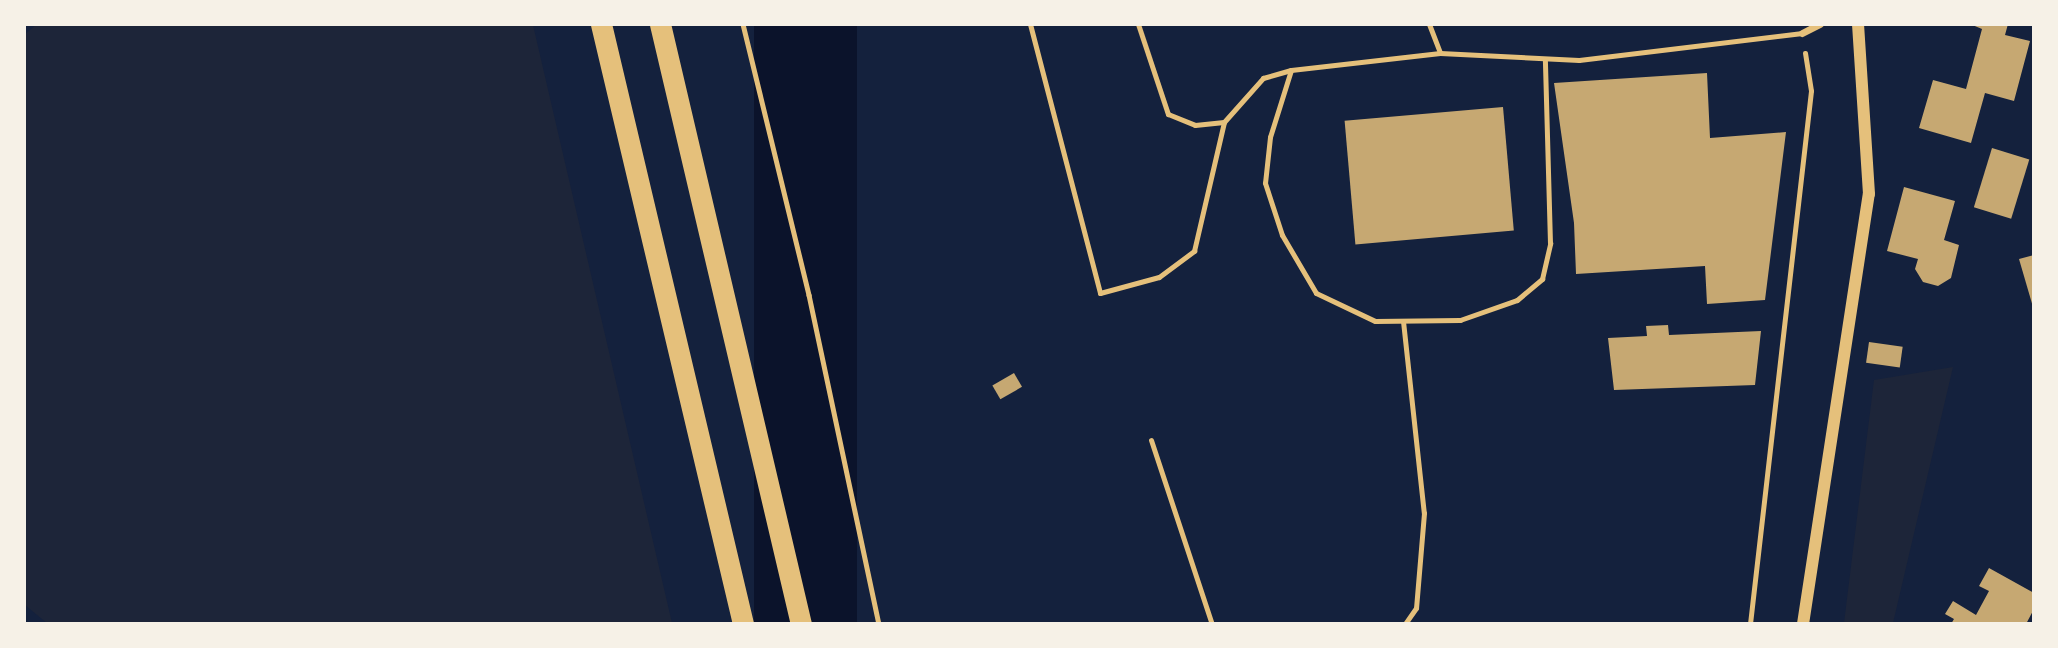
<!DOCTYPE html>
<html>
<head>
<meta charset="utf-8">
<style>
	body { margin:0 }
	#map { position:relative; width:2058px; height:648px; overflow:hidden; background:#14213d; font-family:Figtree,sans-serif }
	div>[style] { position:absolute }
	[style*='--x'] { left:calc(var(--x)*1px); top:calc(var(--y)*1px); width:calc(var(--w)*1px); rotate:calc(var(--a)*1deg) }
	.green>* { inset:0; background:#1d2539 }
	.water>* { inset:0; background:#0b132b; transform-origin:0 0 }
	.building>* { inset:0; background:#c6a872; transform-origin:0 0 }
	.path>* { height:4.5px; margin:-2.25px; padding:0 2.25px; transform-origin:2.25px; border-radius:2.25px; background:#e5c07b }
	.service>* { height:5px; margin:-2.5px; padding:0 2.5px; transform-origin:2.5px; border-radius:2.5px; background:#e5c07b }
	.minor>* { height:7px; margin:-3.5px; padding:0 3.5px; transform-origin:3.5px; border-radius:3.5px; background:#e5c07b }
	.tertiary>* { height:12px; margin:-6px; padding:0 6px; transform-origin:6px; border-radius:6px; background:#e5c07b }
	.motorway>* { height:21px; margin:-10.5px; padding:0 10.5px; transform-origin:10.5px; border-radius:10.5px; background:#e5c07b }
	span { translate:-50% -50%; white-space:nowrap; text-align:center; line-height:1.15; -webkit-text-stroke:5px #f6f1e7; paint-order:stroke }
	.frame { position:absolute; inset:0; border:26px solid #f6f1e7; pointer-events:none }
</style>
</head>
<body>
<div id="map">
	<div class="green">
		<div style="clip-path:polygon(37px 24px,533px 25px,672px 623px,48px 624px,25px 605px,24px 35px)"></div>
		<div style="clip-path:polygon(1953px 367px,1893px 623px,1844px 623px,1874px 380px)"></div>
	</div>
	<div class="water">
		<div style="left:754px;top:25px;width:103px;height:613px"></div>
	</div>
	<div class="building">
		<div style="clip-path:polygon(1970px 24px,2008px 24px,2005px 35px,2030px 41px,2014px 101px,1985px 93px,1971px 143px,1919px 128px,1933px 80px,1966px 89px,1982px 29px)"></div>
		<div style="clip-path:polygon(1707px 73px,1710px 138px,1786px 132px,1765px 300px,1707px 304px,1705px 266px,1576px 274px,1574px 223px,1554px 83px)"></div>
		<div style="left:1503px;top:107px;width:124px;height:159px;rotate:85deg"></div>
		<div style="left:1992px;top:148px;width:39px;height:62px;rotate:17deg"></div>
		<div style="clip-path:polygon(1904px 187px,1955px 201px,1944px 240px,1959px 245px,1951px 278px,1938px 286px,1923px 282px,1915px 269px,1918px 259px,1887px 251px)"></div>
		<div style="clip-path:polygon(2034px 255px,2034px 307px,2033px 307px,2019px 259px)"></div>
		<div style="clip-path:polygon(1668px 325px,1669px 335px,1761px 331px,1755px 385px,1614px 390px,1608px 338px,1647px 336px,1646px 326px)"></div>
		<div style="left:1869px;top:342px;width:34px;height:21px;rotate:8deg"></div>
		<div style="left:1014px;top:373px;width:16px;height:25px;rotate:60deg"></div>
		<div style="clip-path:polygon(1989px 568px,2034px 593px,2034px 609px,2026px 624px,1951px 624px,1954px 619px,1945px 614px,1953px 601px,1976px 615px,1989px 591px,1979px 586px)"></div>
	</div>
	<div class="path">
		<div style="--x:743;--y:24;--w:279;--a:76.3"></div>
		<div style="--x:809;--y:295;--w:336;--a:78"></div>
		<div style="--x:1750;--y:624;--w:536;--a:-83.47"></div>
		<div style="--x:1811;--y:91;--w:38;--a:-99"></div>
	</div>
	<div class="service">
		<div style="--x:1030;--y:24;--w:278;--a:75.4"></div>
		<div style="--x:1100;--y:293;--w:61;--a:-15.2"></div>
		<div style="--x:1159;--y:277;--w:44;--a:-36.6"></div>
		<div style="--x:1194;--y:251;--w:132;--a:-76.9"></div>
		<div style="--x:1138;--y:24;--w:95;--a:71.6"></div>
		<div style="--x:1168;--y:114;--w:29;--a:22"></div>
		<div style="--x:1195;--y:125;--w:29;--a:-6"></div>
		<div style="--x:1224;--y:122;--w:59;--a:-48.4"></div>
		<div style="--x:1263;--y:78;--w:29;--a:-16"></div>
		<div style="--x:1291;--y:70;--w:150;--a:-6.5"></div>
		<div style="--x:1440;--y:53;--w:139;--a:2.9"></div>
		<div style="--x:1579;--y:60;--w:225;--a:-6.9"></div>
		<div style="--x:1429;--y:24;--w:31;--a:69"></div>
		<div style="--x:1291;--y:70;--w:70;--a:107.4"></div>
		<div style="--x:1270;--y:137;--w:46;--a:96.2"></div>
		<div style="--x:1265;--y:183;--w:55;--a:71.9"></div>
		<div style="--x:1282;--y:235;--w:67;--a:59.6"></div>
		<div style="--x:1316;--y:293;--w:65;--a:25.4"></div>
		<div style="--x:1375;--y:321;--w:85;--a:-0.7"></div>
		<div style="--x:1460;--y:320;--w:60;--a:-19.3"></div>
		<div style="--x:1517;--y:300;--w:33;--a:-40"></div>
		<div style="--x:1542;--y:279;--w:37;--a:-77"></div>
		<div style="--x:1550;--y:243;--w:184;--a:-91.6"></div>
		<div style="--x:1403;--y:321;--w:193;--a:83.8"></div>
		<div style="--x:1424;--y:513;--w:95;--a:94.8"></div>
		<div style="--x:1416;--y:608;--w:19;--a:125"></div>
		<div style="--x:1151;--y:440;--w:194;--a:71.7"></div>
	</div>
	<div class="minor">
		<div style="--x:1802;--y:33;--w:20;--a:-27"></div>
	</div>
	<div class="tertiary">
		<div style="--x:1803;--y:624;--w:435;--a:-81.3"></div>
		<div style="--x:1869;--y:194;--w:170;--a:-93.7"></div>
	</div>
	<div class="motorway">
		<div style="--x:601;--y:24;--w:617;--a:76.68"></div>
		<div style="--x:660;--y:24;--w:616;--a:76.78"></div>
	</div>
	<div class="frame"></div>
</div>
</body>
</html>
